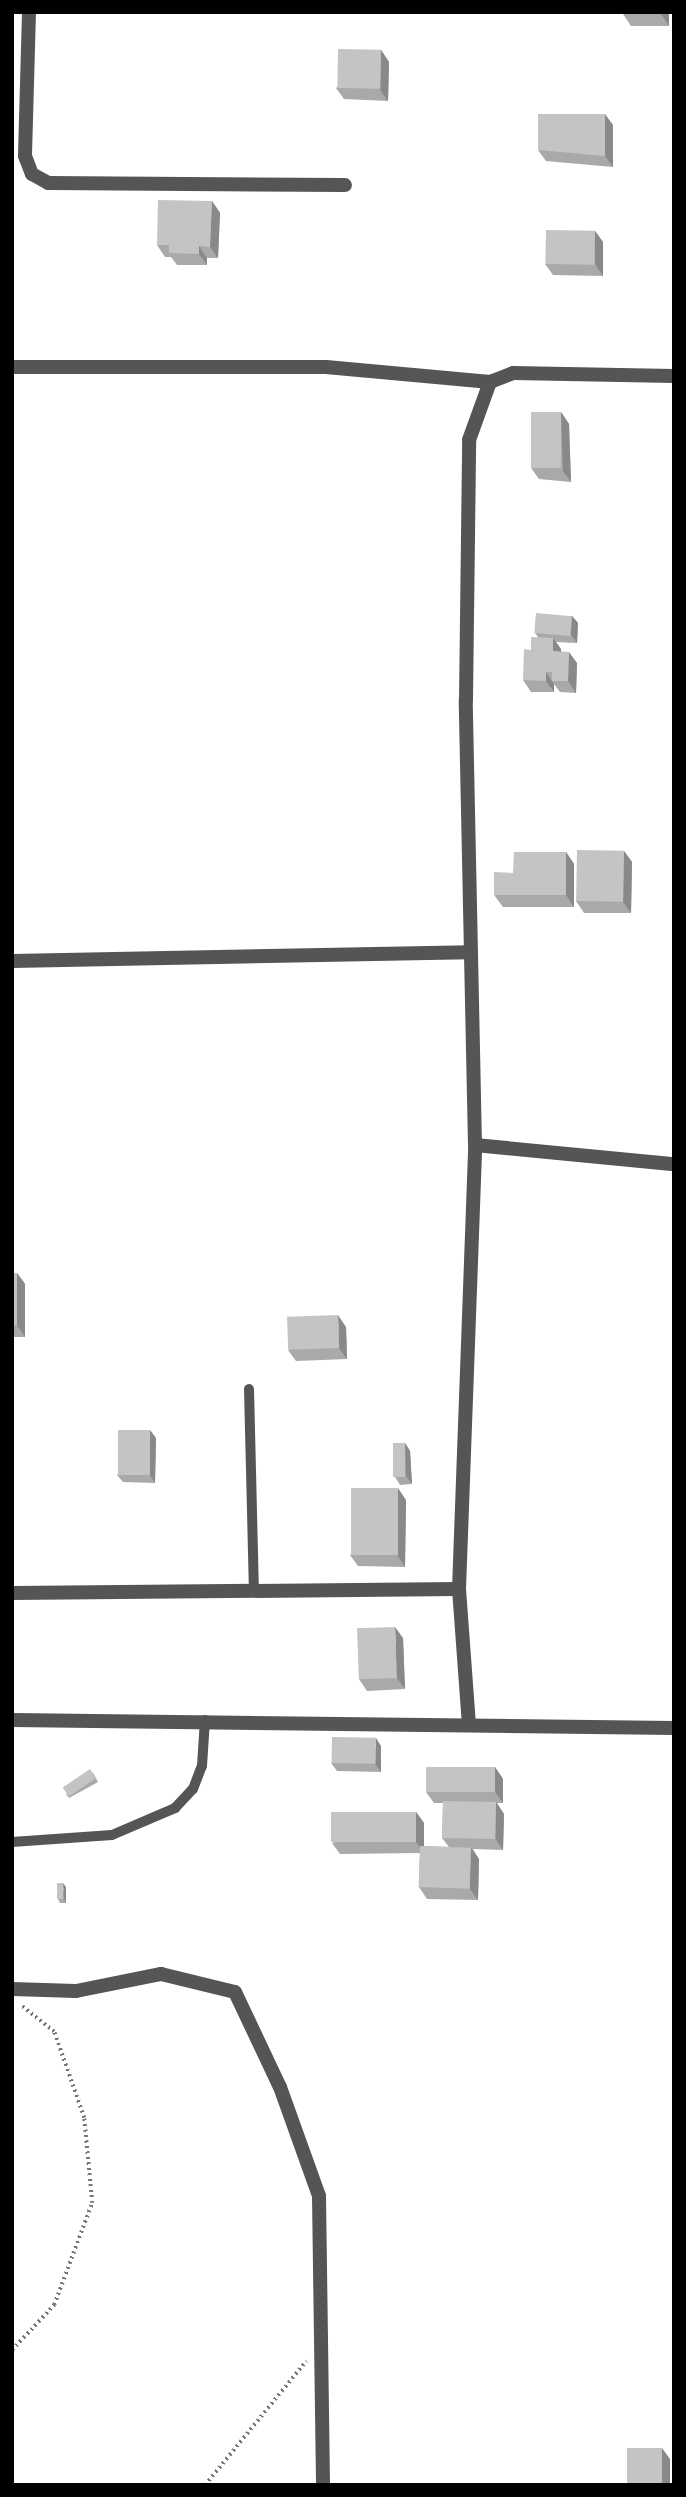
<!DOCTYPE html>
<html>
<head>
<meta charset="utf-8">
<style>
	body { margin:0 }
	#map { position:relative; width:686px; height:2497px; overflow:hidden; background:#fff; font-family:Inter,sans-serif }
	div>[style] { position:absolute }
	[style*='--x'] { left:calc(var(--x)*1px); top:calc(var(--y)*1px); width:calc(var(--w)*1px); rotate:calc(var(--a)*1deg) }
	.path>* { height:3.5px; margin-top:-1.75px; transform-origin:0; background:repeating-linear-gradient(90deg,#777 0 2px,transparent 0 5.5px) }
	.service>* { height:10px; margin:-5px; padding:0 5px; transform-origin:5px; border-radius:5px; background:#555 }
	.minor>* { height:14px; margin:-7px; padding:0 7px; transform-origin:7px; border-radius:7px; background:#555 }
	.wall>* { inset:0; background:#a9a9a9 }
	.shaded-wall>* { inset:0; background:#898989 }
	.building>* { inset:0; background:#c4c4c4; transform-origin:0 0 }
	span { translate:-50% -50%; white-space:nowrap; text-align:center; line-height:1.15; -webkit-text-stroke:6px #fff; paint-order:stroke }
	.frame { position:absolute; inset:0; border:14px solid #000; pointer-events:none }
</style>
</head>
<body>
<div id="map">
	<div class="path">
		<div style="--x:12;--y:2350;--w:62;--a:-47"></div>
		<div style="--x:54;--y:2305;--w:109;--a:-69.6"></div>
		<div style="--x:92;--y:2203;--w:85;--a:-95.4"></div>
		<div style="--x:84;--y:2118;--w:91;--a:-109.2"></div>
		<div style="--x:54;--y:2032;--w:43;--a:-141.5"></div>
		<div style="--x:205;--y:2485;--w:160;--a:-50.8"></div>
	</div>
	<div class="service">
		<div style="--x:249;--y:1389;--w:202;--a:88.6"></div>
		<div style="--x:12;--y:1842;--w:100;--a:-4"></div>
		<div style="--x:112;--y:1835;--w:69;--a:-23.2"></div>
		<div style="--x:175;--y:1808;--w:26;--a:-47"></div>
		<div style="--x:193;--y:1789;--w:25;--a:-69"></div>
		<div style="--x:202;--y:1766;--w:46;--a:-86.3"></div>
	</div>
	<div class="minor">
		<div style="--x:29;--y:12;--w:144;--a:91.6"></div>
		<div style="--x:25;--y:156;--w:19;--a:69"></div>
		<div style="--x:32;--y:174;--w:18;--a:29"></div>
		<div style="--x:48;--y:183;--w:297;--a:0.4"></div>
		<div style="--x:12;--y:367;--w:314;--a:0"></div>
		<div style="--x:326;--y:367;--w:165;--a:5.2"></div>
		<div style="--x:490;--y:382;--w:25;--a:-21"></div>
		<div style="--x:513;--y:373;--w:161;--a:1.1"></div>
		<div style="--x:12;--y:961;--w:457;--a:-1.1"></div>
		<div style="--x:475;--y:1145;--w:200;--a:5.5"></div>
		<div style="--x:459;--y:1589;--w:444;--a:-87.9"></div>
		<div style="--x:475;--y:1145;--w:445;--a:-91.2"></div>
		<div style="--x:466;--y:700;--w:260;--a:-89.3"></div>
		<div style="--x:469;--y:440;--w:62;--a:-70.1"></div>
		<div style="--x:12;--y:1593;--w:447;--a:-0.5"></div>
		<div style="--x:459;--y:1589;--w:135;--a:85.8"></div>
		<div style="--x:12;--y:1720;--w:662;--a:0.69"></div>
		<div style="--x:12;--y:1989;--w:64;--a:1.8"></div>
		<div style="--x:76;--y:1991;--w:87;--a:-11.3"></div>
		<div style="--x:161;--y:1974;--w:76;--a:13.7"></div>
		<div style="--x:235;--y:1992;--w:105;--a:64.7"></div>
		<div style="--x:280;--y:2087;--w:116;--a:70.3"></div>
		<div style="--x:319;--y:2196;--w:289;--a:89.2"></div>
	</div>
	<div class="wall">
		<div style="clip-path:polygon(669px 12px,669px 26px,631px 26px,623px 14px)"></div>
		<div style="clip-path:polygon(381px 50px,389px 62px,388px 101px,344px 99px,336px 88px)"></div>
		<div style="clip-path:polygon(613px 125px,613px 167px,546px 161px,538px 150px)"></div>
		<div style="clip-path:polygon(212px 201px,220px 213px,218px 258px,207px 258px,207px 265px,177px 265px,171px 257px,165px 257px,157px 245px)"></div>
		<div style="clip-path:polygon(595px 231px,603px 242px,603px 276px,553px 275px,545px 264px)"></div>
		<div style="clip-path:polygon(561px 412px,569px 424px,571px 482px,539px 479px,531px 468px)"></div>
		<div style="clip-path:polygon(572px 616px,578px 623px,577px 643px,556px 642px,561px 649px,561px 651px,577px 663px,576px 693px,560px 692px,554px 684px,554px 692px,531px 692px,523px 680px,531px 650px,538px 637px,535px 633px)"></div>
		<div style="clip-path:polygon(624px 851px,632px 862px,631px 913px,584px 913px,576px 901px)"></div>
		<div style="clip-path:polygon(566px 852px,574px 864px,574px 907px,503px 907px,494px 895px)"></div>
		<div style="clip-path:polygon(12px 1273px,17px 1273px,25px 1284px,25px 1337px,12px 1337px)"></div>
		<div style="clip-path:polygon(346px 1327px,347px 1359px,296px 1361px,288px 1350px)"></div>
		<div style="clip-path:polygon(156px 1438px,155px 1483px,123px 1482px,117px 1475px)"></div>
		<div style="clip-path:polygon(405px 1443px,410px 1451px,412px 1484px,400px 1485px,395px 1477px)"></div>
		<div style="clip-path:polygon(406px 1500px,405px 1567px,358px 1566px,350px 1555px)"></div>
		<div style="clip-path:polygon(403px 1638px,405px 1689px,367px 1691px,359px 1679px)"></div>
		<div style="clip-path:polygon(381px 1746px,381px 1772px,337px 1771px,331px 1763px)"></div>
		<div style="clip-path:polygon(495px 1767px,503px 1779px,503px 1803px,497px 1803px,504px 1814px,503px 1850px,473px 1849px,479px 1859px,478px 1900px,427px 1899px,419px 1887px,420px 1853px,340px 1854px,332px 1843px,416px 1812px,424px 1823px,424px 1846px,449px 1847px,442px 1838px,443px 1803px,434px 1803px,426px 1792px)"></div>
		<div style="clip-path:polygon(93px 1773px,98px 1782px,69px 1798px,66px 1794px)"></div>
		<div style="clip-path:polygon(66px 1887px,66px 1903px,60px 1903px,58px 1899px)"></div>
	</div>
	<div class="shaded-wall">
		<div style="clip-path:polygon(661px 12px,669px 12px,669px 26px,661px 14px)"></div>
		<div style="clip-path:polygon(381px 50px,389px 62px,388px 101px,380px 90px)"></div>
		<div style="clip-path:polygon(605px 114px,613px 125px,613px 167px,605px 156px)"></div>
		<div style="clip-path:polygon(212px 201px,220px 213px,218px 258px,210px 247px)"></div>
		<div style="clip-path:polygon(595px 231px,603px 242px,603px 276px,595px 264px)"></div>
		<div style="clip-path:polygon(199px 246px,207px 258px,207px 265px,199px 254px)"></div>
		<div style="clip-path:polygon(561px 412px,569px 424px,571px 482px,563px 471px)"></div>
		<div style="clip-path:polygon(572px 616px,578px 623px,577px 643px,571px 635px)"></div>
		<div style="clip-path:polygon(553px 638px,561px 649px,561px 662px,553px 651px)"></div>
		<div style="clip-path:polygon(569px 652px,577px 663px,576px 693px,568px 681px)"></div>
		<div style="clip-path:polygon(546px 672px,554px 684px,554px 692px,546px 681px)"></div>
		<div style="clip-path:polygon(624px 851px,632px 862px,631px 913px,623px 902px)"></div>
		<div style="clip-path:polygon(566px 852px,574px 864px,574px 907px,566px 895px)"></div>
		<div style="clip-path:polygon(17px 1273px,25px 1284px,25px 1337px,17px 1325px)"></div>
		<div style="clip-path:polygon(338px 1315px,346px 1327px,347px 1359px,339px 1348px)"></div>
		<div style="clip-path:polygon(150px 1430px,156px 1438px,155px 1483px,150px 1475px)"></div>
		<div style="clip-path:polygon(405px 1443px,410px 1451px,412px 1484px,406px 1476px)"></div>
		<div style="clip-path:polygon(398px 1488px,406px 1500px,405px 1567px,397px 1555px)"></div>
		<div style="clip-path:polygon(395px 1627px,403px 1638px,405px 1689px,397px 1678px)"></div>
		<div style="clip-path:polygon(376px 1738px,381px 1746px,381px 1772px,375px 1764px)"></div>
		<div style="clip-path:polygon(495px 1767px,503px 1779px,503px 1803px,495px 1792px)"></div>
		<div style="clip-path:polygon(496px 1802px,504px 1814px,503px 1850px,495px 1838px)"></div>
		<div style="clip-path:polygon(416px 1812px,424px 1823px,424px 1853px,416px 1842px)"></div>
		<div style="clip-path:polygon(471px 1848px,479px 1859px,478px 1900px,470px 1889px)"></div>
		<div style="clip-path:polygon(63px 1883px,66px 1887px,66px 1903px,64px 1899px)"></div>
		<div style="clip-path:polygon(662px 2448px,670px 2459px,670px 2485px,662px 2485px)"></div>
	</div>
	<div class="building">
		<div style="left:623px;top:12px;width:38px;height:2px"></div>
		<div style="left:338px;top:49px;width:43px;height:39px;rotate:1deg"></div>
		<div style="clip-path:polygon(538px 114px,605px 114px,605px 156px,538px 150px)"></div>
		<div style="clip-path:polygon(158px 200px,212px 201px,210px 247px,199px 246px,199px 254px,169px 253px,169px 245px,157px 245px)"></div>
		<div style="left:546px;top:230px;width:49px;height:34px;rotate:1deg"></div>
		<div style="left:531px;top:412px;width:30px;height:56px"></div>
		<div style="left:536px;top:613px;width:36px;height:20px;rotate:5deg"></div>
		<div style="clip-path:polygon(531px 637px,553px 638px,553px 651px,569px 652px,568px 681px,552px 681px,552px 672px,546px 672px,546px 681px,523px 680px,524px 649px,531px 650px)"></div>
		<div style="left:577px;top:850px;width:47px;height:51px;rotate:1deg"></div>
		<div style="clip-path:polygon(514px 852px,566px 852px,566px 895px,494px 895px,494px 872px,513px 873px)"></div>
		<div style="left:12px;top:1273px;width:5px;height:52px"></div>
		<div style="left:338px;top:1315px;width:33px;height:51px;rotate:88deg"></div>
		<div style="left:118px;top:1430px;width:32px;height:45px"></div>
		<div style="left:393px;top:1443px;width:12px;height:34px"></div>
		<div style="left:351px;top:1488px;width:47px;height:67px"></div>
		<div style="left:395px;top:1627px;width:51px;height:38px;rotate:88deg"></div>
		<div style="left:332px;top:1737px;width:44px;height:26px;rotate:1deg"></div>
		<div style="left:426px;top:1767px;width:69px;height:25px"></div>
		<div style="left:90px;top:1769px;width:11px;height:33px;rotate:56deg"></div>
		<div style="left:443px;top:1801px;width:53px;height:37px;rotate:1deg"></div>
		<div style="left:416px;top:1812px;width:30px;height:85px;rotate:90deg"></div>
		<div style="left:420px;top:1846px;width:51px;height:41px;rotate:2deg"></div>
		<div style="left:57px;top:1883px;width:6px;height:16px"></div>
		<div style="left:627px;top:2448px;width:35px;height:37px"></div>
	</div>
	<div class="frame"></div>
</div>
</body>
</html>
